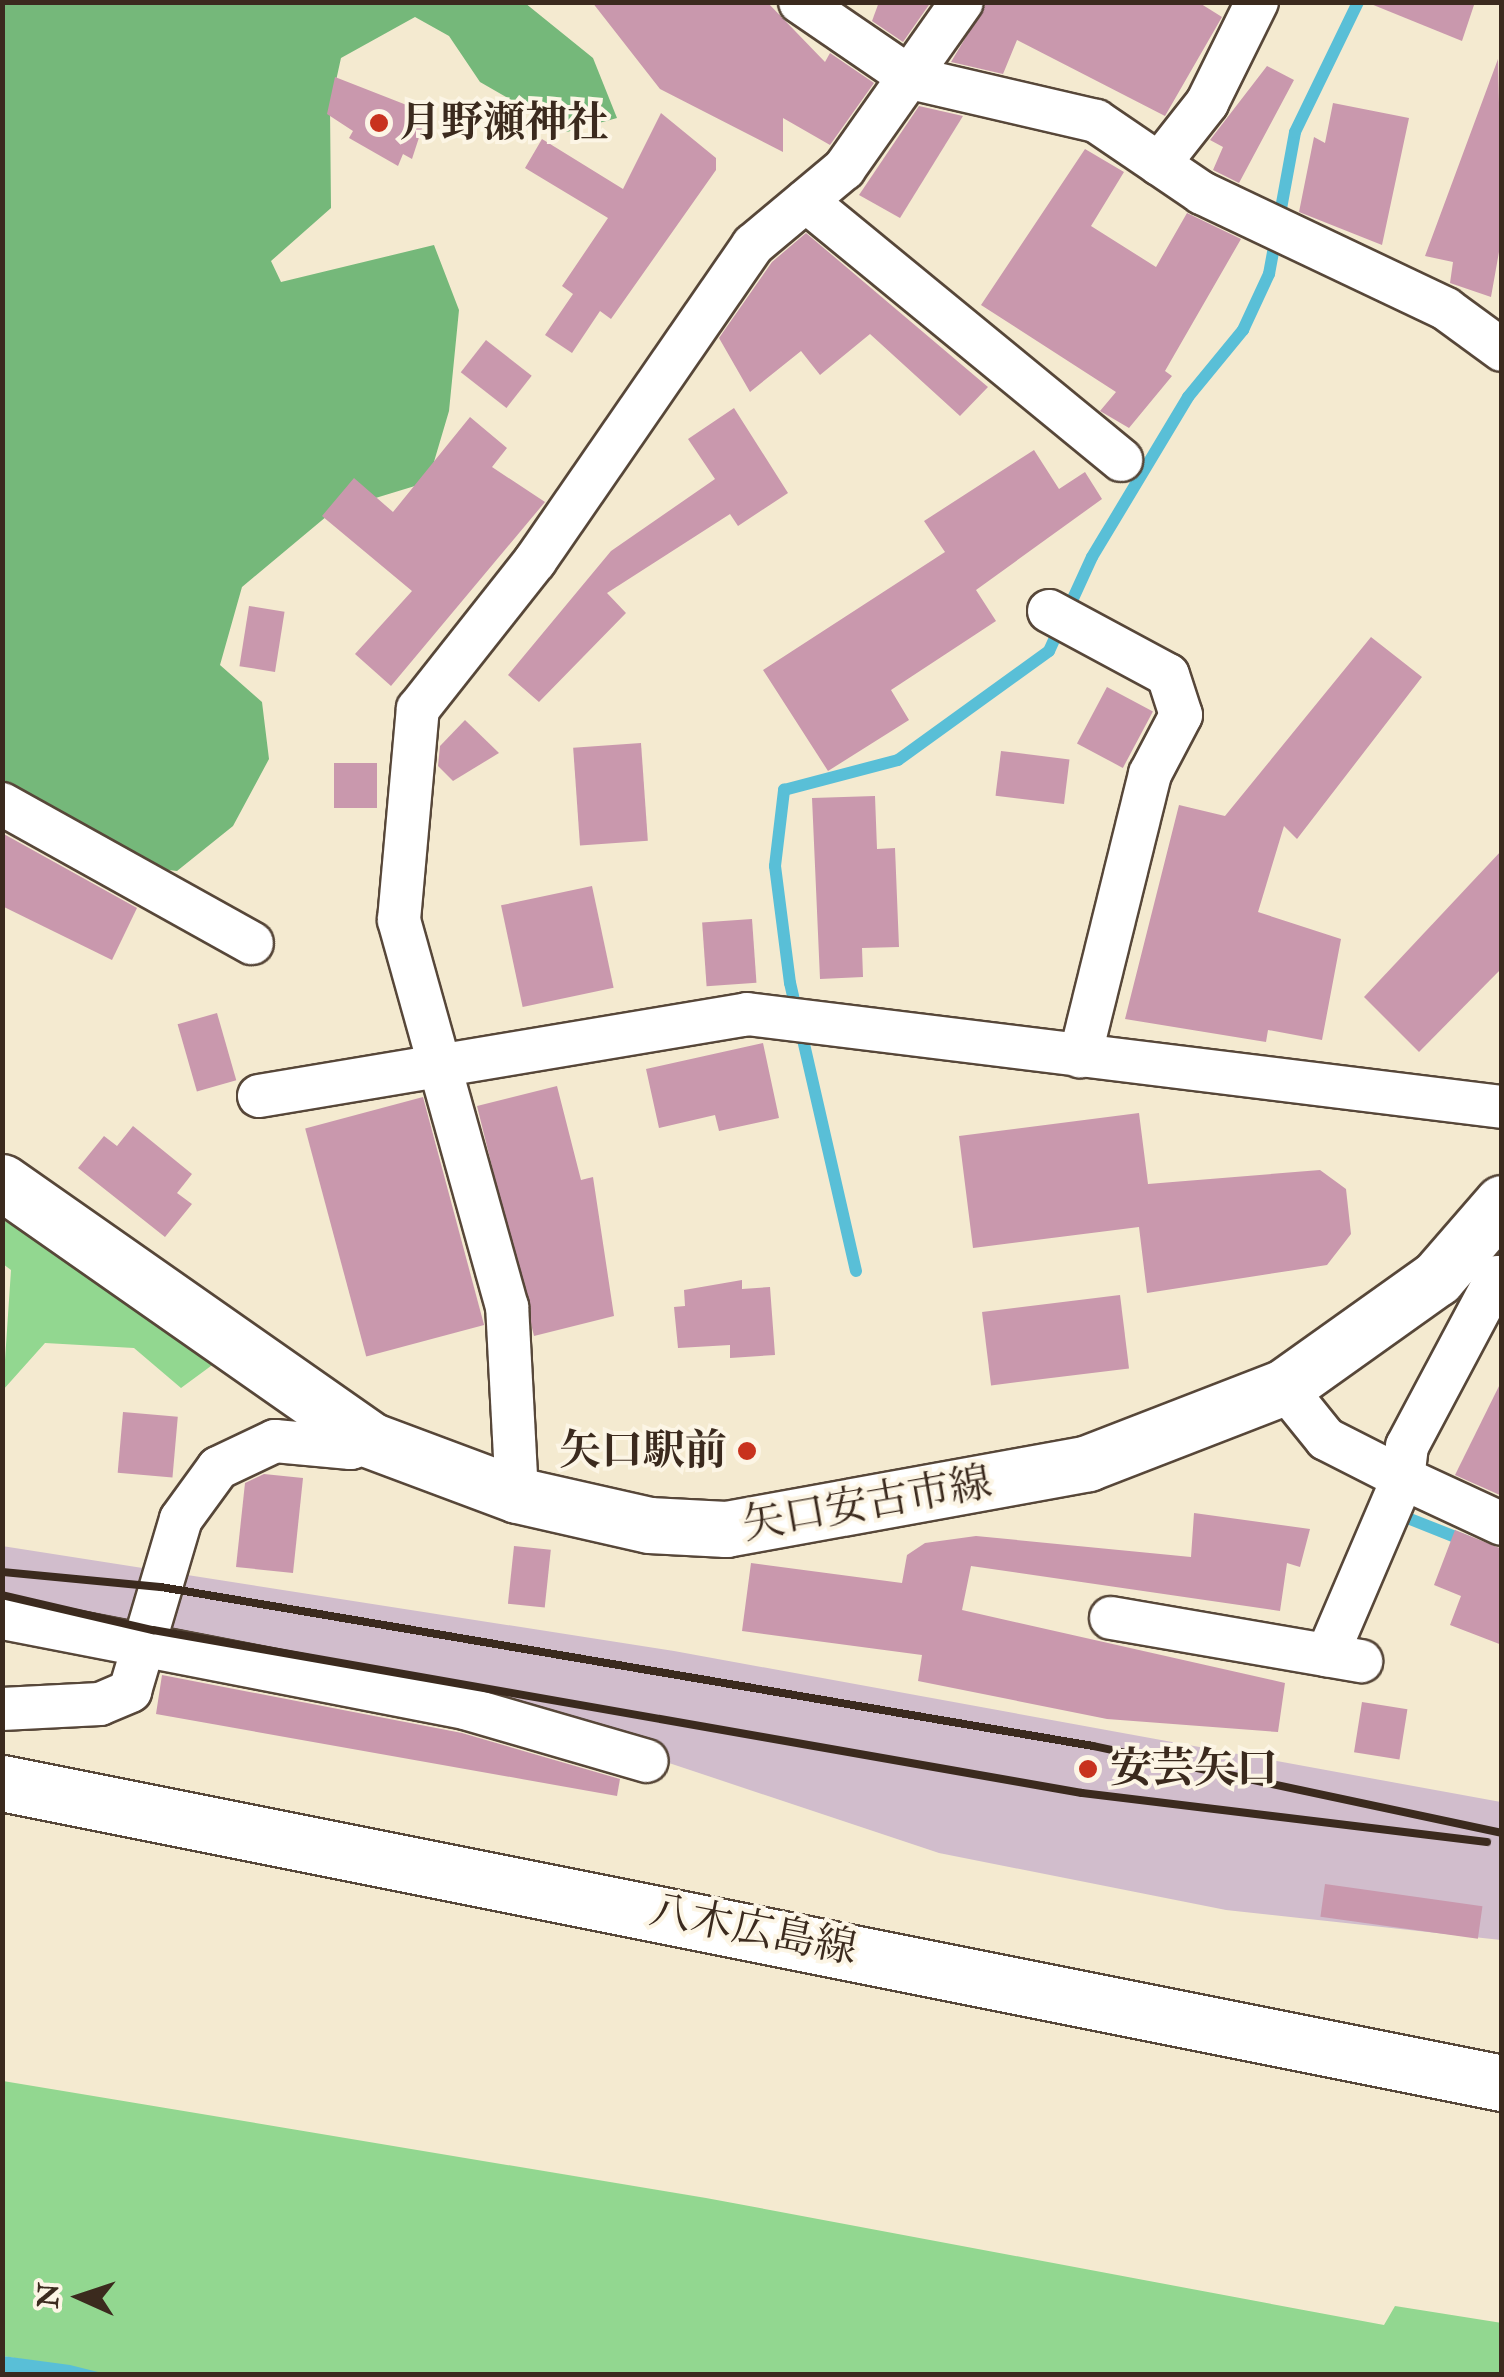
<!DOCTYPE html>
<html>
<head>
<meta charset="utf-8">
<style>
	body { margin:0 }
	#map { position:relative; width:1504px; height:2377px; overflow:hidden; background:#f4ead0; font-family:"IM FELL Double Pica","Noto Serif JP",serif }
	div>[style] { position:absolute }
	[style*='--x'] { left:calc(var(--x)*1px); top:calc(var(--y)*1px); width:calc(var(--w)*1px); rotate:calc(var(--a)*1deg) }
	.industrial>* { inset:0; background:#d1bdcc }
	.green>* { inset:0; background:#92d790 }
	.forest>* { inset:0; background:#75b87a }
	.water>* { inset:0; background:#59bfd7 }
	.stream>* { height:12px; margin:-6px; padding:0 6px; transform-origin:6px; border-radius:6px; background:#59bfd7 }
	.building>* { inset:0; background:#c998ad; transform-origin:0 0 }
	.roads { filter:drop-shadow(2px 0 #574739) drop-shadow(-2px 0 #574739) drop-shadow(0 2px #574739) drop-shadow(0 -2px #574739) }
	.minor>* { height:42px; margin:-21px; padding:0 21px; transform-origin:21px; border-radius:21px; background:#fff }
	.secondary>* { height:55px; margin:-27.5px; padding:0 27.5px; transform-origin:27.5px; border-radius:27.5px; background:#fff }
	.rail>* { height:8px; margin:-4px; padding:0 4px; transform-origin:4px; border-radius:4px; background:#3b2a1e }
	.dots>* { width:28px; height:28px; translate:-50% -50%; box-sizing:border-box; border:5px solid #fcf5e5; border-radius:50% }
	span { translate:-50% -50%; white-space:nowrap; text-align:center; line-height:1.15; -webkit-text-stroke:8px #fcf5e5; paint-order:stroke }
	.poi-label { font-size:42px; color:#3b2a1e; font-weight:700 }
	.left { translate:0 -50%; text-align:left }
	.right { translate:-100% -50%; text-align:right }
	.street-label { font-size:42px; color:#3b2a1e }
	.frame { position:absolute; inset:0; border:5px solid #3b2a1e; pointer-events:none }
	.north { position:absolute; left:30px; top:2247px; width:100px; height:100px; -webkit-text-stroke:8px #fcf5e5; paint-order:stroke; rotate:273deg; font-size:28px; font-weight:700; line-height:40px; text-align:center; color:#3b2a1e }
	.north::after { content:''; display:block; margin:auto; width:35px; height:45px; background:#3b2a1e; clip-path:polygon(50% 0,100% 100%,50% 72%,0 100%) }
</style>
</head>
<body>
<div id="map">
	<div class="industrial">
		<div style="clip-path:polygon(2px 1546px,674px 1651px,1501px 1802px,1501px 1940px,1226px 1910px,939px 1853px,654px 1758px,3px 1603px)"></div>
	</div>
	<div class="green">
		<div style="clip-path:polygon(3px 1220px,87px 1269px,215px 1363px,181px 1388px,134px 1348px,45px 1343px,3px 1390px,11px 1270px,3px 1264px)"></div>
		<div style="clip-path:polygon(3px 2081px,706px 2198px,1384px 2325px,1395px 2306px,1502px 2323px,1501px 2374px,106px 2374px,3px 2356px)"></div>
	</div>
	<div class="forest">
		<div style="clip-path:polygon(3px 3px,525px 3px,593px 58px,617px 118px,567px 132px,480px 82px,449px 36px,415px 17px,341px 58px,330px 108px,331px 208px,271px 261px,281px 282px,434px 245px,459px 310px,449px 411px,428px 482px,333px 511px,242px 587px,220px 665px,262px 702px,269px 759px,233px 826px,177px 871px,120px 864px,3px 799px)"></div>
	</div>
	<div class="water">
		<div style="clip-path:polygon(3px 2356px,70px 2365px,106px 2374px,3px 2374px)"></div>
	</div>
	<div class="stream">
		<div style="--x:856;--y:1271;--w:295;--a:-102.9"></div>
		<div style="--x:790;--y:983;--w:118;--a:-97.3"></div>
		<div style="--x:775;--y:866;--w:77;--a:-83.2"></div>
		<div style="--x:784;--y:790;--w:118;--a:-14.7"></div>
		<div style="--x:898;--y:760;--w:186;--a:-35.8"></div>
		<div style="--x:1049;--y:651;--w:103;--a:-65.4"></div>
		<div style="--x:1092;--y:557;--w:187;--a:-59"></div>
		<div style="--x:1188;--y:397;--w:87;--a:-50.6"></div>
		<div style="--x:1243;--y:330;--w:62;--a:-65.1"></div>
		<div style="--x:1269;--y:274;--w:144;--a:-79.6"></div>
		<div style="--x:1295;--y:132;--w:144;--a:-64.1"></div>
		<div style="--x:1410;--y:1519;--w:62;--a:21.6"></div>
	</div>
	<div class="building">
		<div style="clip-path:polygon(592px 2px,767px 2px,825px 62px,830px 53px,874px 83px,830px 145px,783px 118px,783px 152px,660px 89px)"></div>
		<div style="clip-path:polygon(879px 2px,931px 2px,903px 42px,872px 21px)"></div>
		<div style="clip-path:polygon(987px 2px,1198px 2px,1222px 17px,1165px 116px,1017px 40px,1003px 74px,951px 62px)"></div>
		<div style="clip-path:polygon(1366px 2px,1475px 2px,1462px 41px)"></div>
		<div style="clip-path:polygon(1498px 59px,1502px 235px,1491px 297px,1450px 283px,1453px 262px,1425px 256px)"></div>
		<div style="clip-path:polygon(1267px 66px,1294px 80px,1239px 183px,1213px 170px,1223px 147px,1210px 140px)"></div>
		<div style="clip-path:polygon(335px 77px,427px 113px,412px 159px,403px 154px,398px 166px,349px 138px,353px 131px,327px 114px)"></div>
		<div style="clip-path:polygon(1333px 103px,1409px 118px,1382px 245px,1299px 212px,1314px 137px,1325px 143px)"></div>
		<div style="clip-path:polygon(919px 106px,963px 116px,900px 218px,859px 195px)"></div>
		<div style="clip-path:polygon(661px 113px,716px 158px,716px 170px,611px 319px,600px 311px,572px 353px,545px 335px,573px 294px,562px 286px,608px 218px,525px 168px,542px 139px,623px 189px)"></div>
		<div style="clip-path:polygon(1085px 149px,1124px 172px,1091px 226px,1156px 267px,1187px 213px,1241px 239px,1165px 371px,1172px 376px,1129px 428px,1100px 411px,1116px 392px,981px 305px)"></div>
		<div style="clip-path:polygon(806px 233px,988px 387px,960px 416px,870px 334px,820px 375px,801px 351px,750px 392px,719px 338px,772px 262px)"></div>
		<div style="left:486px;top:340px;width:58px;height:41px;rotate:38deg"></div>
		<div style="clip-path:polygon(734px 408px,788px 493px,738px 526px,730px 514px,607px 593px,626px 613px,539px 702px,508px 675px,611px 551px,715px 479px,688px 439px)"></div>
		<div style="clip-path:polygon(470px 417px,507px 448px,492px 467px,545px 502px,391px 686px,355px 654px,412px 591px,322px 516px,354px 478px,393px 512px)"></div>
		<div style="clip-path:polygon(1034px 450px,1059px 489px,1085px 472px,1102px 499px,976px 590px,996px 621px,891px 690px,909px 720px,828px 771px,763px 670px,945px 552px,924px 521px)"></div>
		<div style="left:249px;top:606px;width:36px;height:61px;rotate:9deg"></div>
		<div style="clip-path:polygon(1371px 637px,1422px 677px,1297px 839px,1284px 826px,1258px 912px,1341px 939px,1322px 1040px,1268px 1030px,1266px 1042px,1125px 1019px,1179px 805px,1225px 816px)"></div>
		<div style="left:1107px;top:687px;width:52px;height:64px;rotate:28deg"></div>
		<div style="clip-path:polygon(465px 720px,499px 753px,453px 781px,438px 766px,440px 746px)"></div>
		<div style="left:641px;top:743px;width:98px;height:68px;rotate:86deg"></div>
		<div style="left:1001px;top:751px;width:69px;height:45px;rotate:7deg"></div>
		<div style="left:334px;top:763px;width:43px;height:45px"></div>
		<div style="clip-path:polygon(875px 796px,877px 849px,895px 848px,899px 947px,862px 948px,863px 977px,820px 979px,812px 798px)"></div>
		<div style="clip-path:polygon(2px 833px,137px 908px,112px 960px,2px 906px)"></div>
		<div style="clip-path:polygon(1502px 850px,1502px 968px,1419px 1052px,1364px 997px)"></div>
		<div style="left:592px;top:886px;width:104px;height:93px;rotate:78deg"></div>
		<div style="left:752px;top:919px;width:64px;height:50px;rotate:86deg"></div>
		<div style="left:217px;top:1013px;width:70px;height:41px;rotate:74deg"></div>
		<div style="clip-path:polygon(763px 1043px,779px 1118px,719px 1131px,715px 1115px,659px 1128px,646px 1069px)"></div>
		<div style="clip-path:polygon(557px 1086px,581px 1180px,593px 1177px,614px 1316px,534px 1336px,477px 1106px)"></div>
		<div style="left:423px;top:1097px;width:236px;height:122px;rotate:75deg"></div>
		<div style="clip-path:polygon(1139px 1113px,1148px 1184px,1320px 1170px,1346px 1189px,1351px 1234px,1327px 1265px,1147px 1293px,1139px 1227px,973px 1248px,959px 1136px)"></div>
		<div style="clip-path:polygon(133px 1126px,192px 1174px,177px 1193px,192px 1204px,165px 1237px,78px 1168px,104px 1136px,117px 1146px)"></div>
		<div style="clip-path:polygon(742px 1280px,742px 1289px,770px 1287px,775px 1355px,730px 1358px,730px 1345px,678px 1348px,674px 1307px,685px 1306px,684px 1290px)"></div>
		<div style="left:1120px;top:1295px;width:74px;height:139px;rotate:83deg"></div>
		<div style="clip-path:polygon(1502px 1380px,1502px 1496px,1455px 1475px)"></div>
		<div style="left:123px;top:1412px;width:55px;height:61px;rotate:5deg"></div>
		<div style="clip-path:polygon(264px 1474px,303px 1478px,293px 1573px,236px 1567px,245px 1483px)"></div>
		<div style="clip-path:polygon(1194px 1513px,1310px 1529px,1300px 1567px,1287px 1563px,1280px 1611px,971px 1566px,962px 1610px,1285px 1683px,1278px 1732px,1107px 1719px,918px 1681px,922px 1655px,742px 1631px,751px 1563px,902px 1583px,907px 1555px,925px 1543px,976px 1536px,1191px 1557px)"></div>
		<div style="clip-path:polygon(1455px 1530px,1502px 1549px,1502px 1645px,1450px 1625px,1461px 1596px,1434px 1585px)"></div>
		<div style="left:514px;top:1546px;width:37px;height:58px;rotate:6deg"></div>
		<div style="clip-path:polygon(162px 1675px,462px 1733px,620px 1779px,617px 1796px,156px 1714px)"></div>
		<div style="left:1362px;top:1702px;width:46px;height:51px;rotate:9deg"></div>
		<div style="left:1325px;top:1884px;width:159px;height:33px;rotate:8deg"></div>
	</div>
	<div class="roads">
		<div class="minor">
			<div style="--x:800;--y:2;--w:135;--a:34.4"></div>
			<div style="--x:911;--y:78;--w:190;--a:13.1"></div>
			<div style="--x:1096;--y:121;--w:128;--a:34.2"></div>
			<div style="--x:1202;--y:193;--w:270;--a:25.4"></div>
			<div style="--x:1446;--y:309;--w:69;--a:36.2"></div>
			<div style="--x:1159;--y:164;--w:78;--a:-51.8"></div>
			<div style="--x:1207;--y:103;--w:113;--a:-63.7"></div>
			<div style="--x:806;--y:201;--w:408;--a:39.4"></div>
			<div style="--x:1049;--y:611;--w:135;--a:28.3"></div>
			<div style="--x:1168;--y:675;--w:42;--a:72"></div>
			<div style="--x:1181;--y:715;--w:67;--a:117.7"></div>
			<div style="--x:1150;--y:774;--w:291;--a:103.9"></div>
			<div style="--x:2;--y:804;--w:286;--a:29.1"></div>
			<div style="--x:259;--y:1096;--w:495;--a:-9.5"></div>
			<div style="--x:747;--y:1014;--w:761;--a:7.02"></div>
			<div style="--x:1497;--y:1277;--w:191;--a:118"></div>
			<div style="--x:1407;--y:1446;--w:32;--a:97"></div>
			<div style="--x:1403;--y:1478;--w:109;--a:24.9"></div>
			<div style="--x:1284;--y:1387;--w:67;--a:51.1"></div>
			<div style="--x:1326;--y:1439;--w:86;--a:26.9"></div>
			<div style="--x:1403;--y:1478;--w:193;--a:113.2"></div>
			<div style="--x:517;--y:1495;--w:188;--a:-93"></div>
			<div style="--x:507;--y:1307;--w:402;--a:-105.6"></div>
			<div style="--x:399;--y:920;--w:212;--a:-84.9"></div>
			<div style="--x:418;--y:709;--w:189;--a:-51.7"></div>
			<div style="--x:535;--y:561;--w:384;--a:-55.4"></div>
			<div style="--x:753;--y:245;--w:119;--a:-39.9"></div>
			<div style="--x:844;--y:169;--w:204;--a:-54.8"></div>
			<div style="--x:2;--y:1618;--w:475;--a:11"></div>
			<div style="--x:468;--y:1709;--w:186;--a:16.2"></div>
			<div style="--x:1111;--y:1618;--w:254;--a:9.8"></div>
			<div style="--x:2;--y:1709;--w:98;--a:-2.9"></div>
			<div style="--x:100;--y:1704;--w:33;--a:-23"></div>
			<div style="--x:130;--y:1691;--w:179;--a:-73.5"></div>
			<div style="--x:181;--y:1519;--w:63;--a:-54"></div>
			<div style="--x:218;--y:1468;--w:63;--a:-25.3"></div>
			<div style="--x:275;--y:1441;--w:76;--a:5.3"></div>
			<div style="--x:351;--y:1448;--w:21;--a:-23"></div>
		</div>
		<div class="secondary">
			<div style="--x:2;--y:1182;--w:449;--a:35"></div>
			<div style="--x:370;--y:1440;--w:157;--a:20.5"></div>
			<div style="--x:517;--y:1495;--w:135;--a:12.8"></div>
			<div style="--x:649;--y:1525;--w:77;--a:3"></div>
			<div style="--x:726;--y:1529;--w:368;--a:-10.3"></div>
			<div style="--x:1088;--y:1463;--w:210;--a:-21.2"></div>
			<div style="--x:1284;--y:1387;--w:188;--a:-35.5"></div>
			<div style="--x:1437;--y:1278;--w:99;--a:-49.1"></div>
			<div style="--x:2;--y:1783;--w:1530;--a:11.31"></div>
		</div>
	</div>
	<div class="rail">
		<div style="--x:2;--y:1572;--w:160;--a:5.4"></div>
		<div style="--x:161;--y:1587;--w:945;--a:9.68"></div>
		<div style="--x:1093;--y:1746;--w:418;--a:12"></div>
		<div style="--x:2;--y:1595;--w:155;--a:13.1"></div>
		<div style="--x:153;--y:1630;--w:943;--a:9.95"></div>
		<div style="--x:1082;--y:1793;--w:408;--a:6.9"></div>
	</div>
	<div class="dots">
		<div style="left:379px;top:123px;background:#c8321e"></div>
		<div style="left:747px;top:1451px;background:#c8321e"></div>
		<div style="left:1088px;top:1769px;background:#c8321e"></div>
	</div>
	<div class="poi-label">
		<span class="left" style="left:399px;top:123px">月野瀬神社</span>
		<span class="right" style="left:727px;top:1451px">矢口駅前</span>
		<span class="left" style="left:1110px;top:1769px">安芸矢口</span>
	</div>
	<div class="street-label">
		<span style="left:867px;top:1504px;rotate:-10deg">矢口安古市線</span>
		<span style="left:753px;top:1930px;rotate:11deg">八木広島線</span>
	</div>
	<div class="frame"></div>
	<div class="north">N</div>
</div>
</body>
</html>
